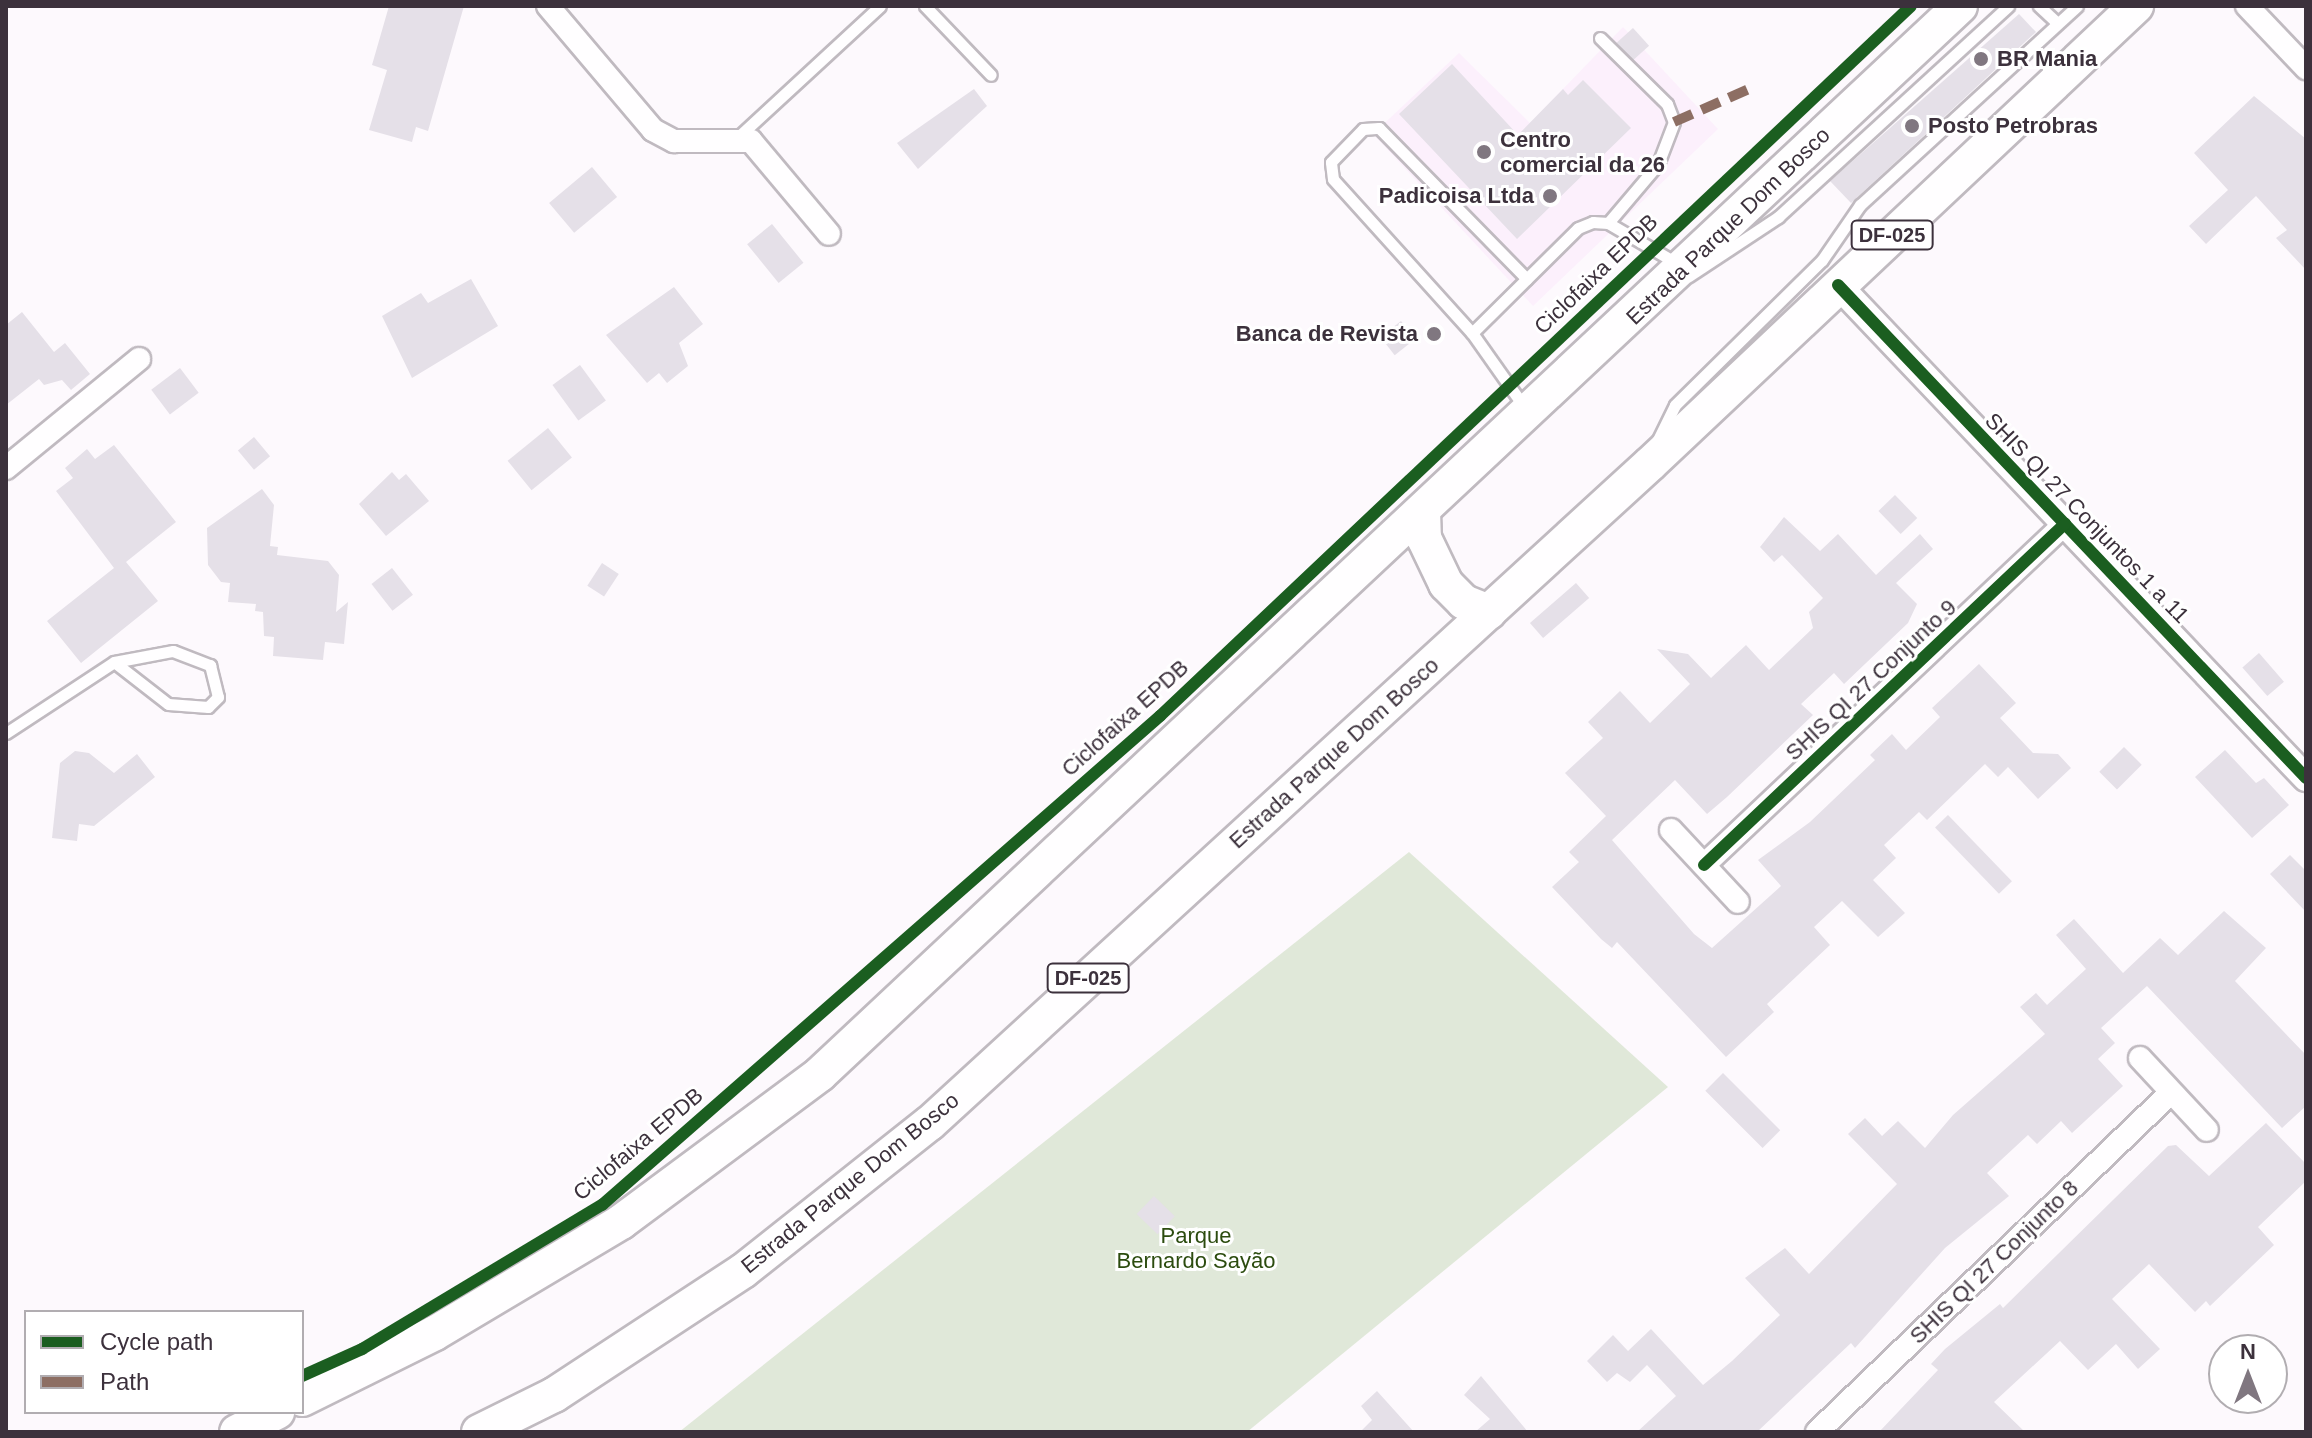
<!DOCTYPE html>
<html>
<head>
<meta charset="utf-8">
<style>
	body { margin:0 }
	#map { position:relative; width:2312px; height:1438px; overflow:hidden; background:#fdf9fd; font-family:Helvetica,sans-serif }
	div>[style] { position:absolute }
	[style*='--x'] { left:calc(var(--x)*1px); top:calc(var(--y)*1px); width:calc(var(--w)*1px); rotate:calc(var(--a)*1deg) }
	.built>* { inset:0; background:#fcf0fc }
	.green>* { inset:0; background:#e0e8d9 }
	.building>* { inset:0; background:#e5e0e8; transform-origin:0 0 }
	.roads { filter:drop-shadow(2px 0 #c0bac0) drop-shadow(-2px 0 #c0bac0) drop-shadow(0 2px #c0bac0) drop-shadow(0 -2px #c0bac0) }
	.service>* { height:11px; margin:-5.5px; padding:0 5.5px; transform-origin:5.5px; border-radius:5.5px; background:#fffeff }
	.minor>* { height:22px; margin:-11px; padding:0 11px; transform-origin:11px; border-radius:11px; background:#fffeff }
	.tertiary>* { height:26px; margin:-13px; padding:0 13px; transform-origin:13px; border-radius:13px; background:#fffeff }
	.primary>* { height:34px; margin:-17px; padding:0 17px; transform-origin:17px; border-radius:17px; background:#fffeff }
	.quiet>* { height:10px; margin-top:-5px; transform-origin:0; background:repeating-linear-gradient(90deg,#8d6e63 0 20px,transparent 0 30px) }
	.cycleway>* { height:12px; margin:-6px; padding:0 6px; transform-origin:6px; border-radius:6px; background:#1b5e20 }
	.dots>* { width:22px; height:22px; translate:-50% -50%; box-sizing:border-box; border:4px solid #fff; border-radius:50% }
	span { translate:-50% -50%; white-space:nowrap; text-align:center; line-height:1.15; -webkit-text-stroke:6px #fff; paint-order:stroke }
	.shield-label span { padding:2px 6px; background:#fff; border:2px solid; border-radius:6px; -webkit-text-stroke-width:0 }
	.shield-label { font-size:20px; color:#3c313c; font-weight:700 }
	.poi-label { font-size:22px; color:#3c313c; font-weight:700 }
	.left { translate:0 -50%; text-align:left }
	.right { translate:-100% -50%; text-align:right }
	.street-label { font-size:22px; color:#3c313c }
	.park-label { font-size:22px; color:#2c4c0f }
	.frame { position:absolute; inset:0; border:8px solid #3c313c; pointer-events:none }
	.legend { position:absolute; left:24px; top:1310px; width:280px; height:104px; box-sizing:border-box; background:#fff; border:2px solid #b1adb1; margin:0; padding:10px 14px; list-style:none; font-size:24px; color:#3c313c }
	.legend li { display:flex; align-items:center; gap:16px; height:40px }
	.legend b { width:40px; border:2px solid #b1adb1 }
	.north { position:absolute; left:2208px; top:1334px; width:80px; height:80px; box-sizing:border-box; background:#fff; border:2px solid #b1adb1; border-radius:50%; rotate:0deg; font-size:22px; font-weight:700; line-height:32px; text-align:center; color:#3c313c }
	.north::after { content:''; display:block; margin:auto; width:28px; height:36px; background:#807780; clip-path:polygon(50% 0,100% 100%,50% 72%,0 100%) }
</style>
</head>
<body>
<div id="map">
	<div class="built">
		<div style="clip-path:polygon(1623px 27px,1718px 129px,1533px 306px,1373px 134px,1459px 53px,1530px 123px)"></div>
	</div>
	<div class="green">
		<div style="clip-path:polygon(1409px 852px,1668px 1087px,1247px 1432px,679px 1432px)"></div>
	</div>
	<div class="building">
		<div style="clip-path:polygon(389px 6px,464px 6px,428px 131px,416px 127px,412px 142px,369px 130px,387px 70px,372px 65px)"></div>
		<div style="clip-path:polygon(2019px 14px,2036px 32px,1851px 203px,1830px 181px)"></div>
		<div style="left:1633px;top:28px;width:24px;height:22px;rotate:48deg"></div>
		<div style="clip-path:polygon(1452px 64px,1518px 135px,1563px 89px,1568px 95px,1583px 80px,1631px 128px,1517px 239px,1399px 114px)"></div>
		<div style="clip-path:polygon(974px 89px,987px 106px,918px 169px,897px 143px)"></div>
		<div style="clip-path:polygon(2254px 96px,2306px 139px,2306px 270px,2276px 238px,2287px 230px,2256px 196px,2206px 244px,2189px 226px,2228px 190px,2194px 153px)"></div>
		<div style="left:592px;top:167px;width:39px;height:56px;rotate:50deg"></div>
		<div style="left:772px;top:224px;width:50px;height:32px;rotate:51deg"></div>
		<div style="clip-path:polygon(471px 279px,498px 326px,412px 378px,382px 316px,421px 293px,428px 303px)"></div>
		<div style="clip-path:polygon(674px 287px,703px 324px,679px 343px,688px 366px,667px 383px,659px 373px,647px 383px,606px 335px)"></div>
		<div style="clip-path:polygon(22px 312px,54px 352px,65px 343px,90px 374px,71px 390px,62px 380px,44px 385px,39px 379px,6px 405px,6px 325px)"></div>
		<div style="left:1401px;top:321px;width:23px;height:26px;rotate:52deg"></div>
		<div style="left:580px;top:365px;width:44px;height:34px;rotate:54deg"></div>
		<div style="left:180px;top:368px;width:31px;height:36px;rotate:53deg"></div>
		<div style="left:548px;top:428px;width:38px;height:52px;rotate:51deg"></div>
		<div style="left:254px;top:437px;width:25px;height:21px;rotate:50deg"></div>
		<div style="clip-path:polygon(114px 445px,176px 522px,126px 562px,158px 601px,81px 663px,47px 621px,114px 568px,56px 491px,73px 478px,65px 468px,87px 449px,95px 459px)"></div>
		<div style="clip-path:polygon(392px 472px,399px 480px,406px 474px,429px 501px,386px 536px,359px 504px)"></div>
		<div style="clip-path:polygon(262px 489px,274px 505px,270px 546px,278px 547px,277px 555px,328px 561px,339px 575px,336px 612px,348px 602px,344px 644px,325px 642px,323px 660px,273px 656px,274px 637px,264px 636px,263px 612px,255px 611px,256px 604px,228px 602px,230px 583px,221px 582px,208px 565px,207px 528px)"></div>
		<div style="left:1895px;top:495px;width:32px;height:23px;rotate:46deg"></div>
		<div style="clip-path:polygon(1784px 517px,1820px 551px,1838px 534px,1876px 575px,1920px 534px,1933px 549px,1896px 583px,1917px 604px,1908px 623px,1844px 684px,1834px 673px,1801px 704px,1813px 715px,1727px 797px,1707px 814px,1675px 780px,1612px 840px,1694px 934px,1712px 948px,1781px 886px,1758px 860px,1810px 822px,1875px 760px,1870px 755px,1892px 734px,1906px 750px,1940px 717px,1932px 708px,1979px 664px,2016px 703px,2000px 718px,2033px 753px,2058px 754px,2071px 768px,2038px 799px,2008px 767px,1998px 777px,1985px 764px,1927px 820px,1919px 812px,1884px 845px,1896px 858px,1873px 880px,1905px 913px,1878px 937px,1842px 901px,1814px 927px,1830px 945px,1767px 1004px,1774px 1012px,1726px 1057px,1617px 942px,1612px 948px,1601px 939px,1552px 887px,1579px 862px,1569px 852px,1606px 816px,1565px 773px,1603px 738px,1588px 722px,1620px 691px,1650px 723px,1690px 684px,1657px 649px,1688px 654px,1711px 678px,1746px 645px,1769px 670px,1813px 628px,1809px 612px,1823px 598px,1782px 555px,1774px 562px,1760px 547px)"></div>
		<div style="left:602px;top:563px;width:20px;height:27px;rotate:33deg"></div>
		<div style="left:392px;top:568px;width:34px;height:26px;rotate:52deg"></div>
		<div style="left:1576px;top:583px;width:20px;height:61px;rotate:49deg"></div>
		<div style="left:2259px;top:653px;width:38px;height:22px;rotate:49deg"></div>
		<div style="left:2124px;top:747px;width:25px;height:35px;rotate:45deg"></div>
		<div style="clip-path:polygon(2225px 750px,2256px 783px,2264px 778px,2289px 805px,2252px 838px,2195px 777px)"></div>
		<div style="clip-path:polygon(75px 751px,89px 753px,114px 773px,137px 754px,155px 777px,94px 826px,79px 824px,77px 841px,52px 838px,60px 763px)"></div>
		<div style="left:1948px;top:815px;width:92px;height:18px;rotate:46deg"></div>
		<div style="clip-path:polygon(2290px 855px,2306px 871px,2306px 912px,2270px 874px)"></div>
		<div style="clip-path:polygon(2224px 911px,2266px 948px,2235px 981px,2306px 1055px,2306px 1106px,2282px 1128px,2147px 986px,2101px 1028px,2115px 1043px,2098px 1059px,2123px 1086px,2072px 1133px,2061px 1121px,2037px 1144px,2028px 1135px,1987px 1173px,2009px 1196px,1945px 1248px,1855px 1348px,1851px 1343px,1757px 1432px,1637px 1432px,1676px 1396px,1647px 1365px,1630px 1382px,1617px 1373px,1607px 1382px,1587px 1361px,1613px 1335px,1628px 1351px,1651px 1329px,1703px 1385px,1732px 1361px,1780px 1315px,1745px 1278px,1785px 1248px,1809px 1274px,1897px 1184px,1848px 1134px,1865px 1118px,1882px 1136px,1898px 1121px,1925px 1148px,1953px 1115px,2045px 1034px,2020px 1007px,2036px 993px,2047px 1005px,2086px 969px,2056px 935px,2074px 919px,2123px 973px,2160px 938px,2178px 955px)"></div>
		<div style="left:1723px;top:1073px;width:81px;height:25px;rotate:45deg"></div>
		<div style="clip-path:polygon(2266px 1123px,2306px 1164px,2306px 1181px,2258px 1227px,2274px 1245px,2210px 1306px,2206px 1301px,2195px 1312px,2149px 1264px,2112px 1299px,2160px 1349px,2138px 1369px,2116px 1344px,2088px 1370px,2060px 1341px,1994px 1402px,2025px 1432px,1879px 1432px,1938px 1370px,1931px 1364px,1945px 1349px,2000px 1304px,2003px 1308px,2168px 1146px,2176px 1145px,2209px 1176px)"></div>
		<div style="left:1154px;top:1196px;width:29px;height:25px;rotate:44deg"></div>
		<div style="clip-path:polygon(1481px 1376px,1528px 1432px,1475px 1432px,1490px 1419px,1464px 1395px)"></div>
		<div style="clip-path:polygon(1377px 1391px,1414px 1432px,1360px 1432px,1372px 1420px,1361px 1406px)"></div>
	</div>
	<div class="roads">
		<div class="service">
			<div style="--x:925;--y:6;--w:95;--a:46.3"></div>
			<div style="--x:2039;--y:6;--w:25;--a:43"></div>
			<div style="--x:1600;--y:38;--w:94;--a:44.6"></div>
			<div style="--x:1667;--y:104;--w:19;--a:69"></div>
			<div style="--x:1674;--y:122;--w:45;--a:110.9"></div>
			<div style="--x:1658;--y:164;--w:77;--a:130.3"></div>
			<div style="--x:738;--y:137;--w:193;--a:-42.7"></div>
			<div style="--x:1689;--y:276;--w:107;--a:-33.5"></div>
			<div style="--x:1778;--y:217;--w:312;--a:-42.5"></div>
			<div style="--x:1472;--y:333;--w:149;--a:-44.7"></div>
			<div style="--x:1578;--y:228;--w:16;--a:-22"></div>
			<div style="--x:1593;--y:222;--w:15;--a:4"></div>
			<div style="--x:1608;--y:223;--w:83;--a:30.3"></div>
			<div style="--x:1525;--y:408;--w:92;--a:-125.2"></div>
			<div style="--x:1472;--y:333;--w:207;--a:-132.1"></div>
			<div style="--x:1333;--y:179;--w:17;--a:-97"></div>
			<div style="--x:1331;--y:162;--w:46;--a:-45.9"></div>
			<div style="--x:1363;--y:129;--w:16;--a:-4"></div>
			<div style="--x:1379;--y:128;--w:211;--a:45.6"></div>
			<div style="--x:1656;--y:444;--w:43;--a:-64"></div>
			<div style="--x:1675;--y:405;--w:206;--a:-44.6"></div>
			<div style="--x:1822;--y:260;--w:67;--a:-55.4"></div>
			<div style="--x:1860;--y:205;--w:294;--a:-42.5"></div>
			<div style="--x:173;--y:651;--w:40;--a:21"></div>
			<div style="--x:210;--y:665;--w:33;--a:76"></div>
			<div style="--x:218;--y:697;--w:14;--a:135"></div>
			<div style="--x:208;--y:707;--w:40;--a:-175.7"></div>
			<div style="--x:168;--y:704;--w:68;--a:-142.1"></div>
			<div style="--x:114;--y:662;--w:60;--a:-10.6"></div>
			<div style="--x:6;--y:733;--w:129;--a:-33.3"></div>
		</div>
		<div class="minor">
			<div style="--x:548;--y:6;--w:162;--a:49.7"></div>
			<div style="--x:653;--y:130;--w:24;--a:28"></div>
			<div style="--x:674;--y:141;--w:77;--a:0"></div>
			<div style="--x:751;--y:141;--w:121;--a:50"></div>
			<div style="--x:2247;--y:6;--w:86;--a:46.4"></div>
			<div style="--x:6;--y:468;--w:172;--a:-39.3"></div>
			<div style="--x:1671;--y:830;--w:98;--a:47.1"></div>
			<div style="--x:1704;--y:865;--w:497;--a:-43.4"></div>
			<div style="--x:2140;--y:1058;--w:98;--a:47.1"></div>
			<div style="--x:1817;--y:1432;--w:491;--a:-43.8"></div>
		</div>
		<div class="tertiary">
			<div style="--x:1838;--y:285;--w:680;--a:46.49"></div>
		</div>
		<div class="primary">
			<div style="--x:1423;--y:512;--w:26;--a:88"></div>
			<div style="--x:1424;--y:538;--w:51;--a:64.4"></div>
			<div style="--x:1446;--y:584;--w:25;--a:45"></div>
			<div style="--x:1464;--y:602;--w:27;--a:22"></div>
			<div style="--x:302;--y:1399;--w:148;--a:-26.4"></div>
			<div style="--x:435;--y:1333;--w:217;--a:-30.8"></div>
			<div style="--x:621;--y:1222;--w:248;--a:-36.6"></div>
			<div style="--x:820;--y:1074;--w:1562;--a:-43.13"></div>
			<div style="--x:237;--y:1432;--w:45;--a:-26.6"></div>
			<div style="--x:479;--y:1432;--w:84;--a:-26.3"></div>
			<div style="--x:554;--y:1395;--w:226;--a:-33.3"></div>
			<div style="--x:743;--y:1271;--w:238;--a:-38.4"></div>
			<div style="--x:930;--y:1123;--w:976;--a:-42.47"></div>
			<div style="--x:1650;--y:464;--w:668;--a:-43.3"></div>
		</div>
	</div>
	<div class="quiet">
		<div style="--x:1674;--y:122;--w:84;--a:-23.8"></div>
	</div>
	<div class="cycleway">
		<div style="--x:1838;--y:285;--w:680;--a:46.49"></div>
		<div style="--x:1704;--y:865;--w:497;--a:-43.4"></div>
		<div style="--x:302;--y:1376;--w:66;--a:-24.2"></div>
		<div style="--x:362;--y:1349;--w:280;--a:-31"></div>
		<div style="--x:602;--y:1205;--w:742;--a:-41.23"></div>
		<div style="--x:1160;--y:716;--w:1033;--a:-43.39"></div>
	</div>
	<div class="dots">
		<div style="left:1981px;top:59px;background:#807780"></div>
		<div style="left:1912px;top:126px;background:#807780"></div>
		<div style="left:1484px;top:152px;background:#807780"></div>
		<div style="left:1550px;top:196px;background:#807780"></div>
		<div style="left:1434px;top:334px;background:#807780"></div>
	</div>
	<div class="shield-label">
		<span style="left:1892px;top:235px">DF-025</span>
		<span style="left:1088px;top:978px">DF-025</span>
	</div>
	<div class="poi-label">
		<span class="left" style="left:1997px;top:59px">BR Mania</span>
		<span class="left" style="left:1928px;top:126px">Posto Petrobras</span>
		<span class="left" style="left:1500px;top:152px">Centro<br>comercial da 26</span>
		<span class="right" style="left:1534px;top:196px">Padicoisa Ltda</span>
		<span class="right" style="left:1418px;top:334px">Banca de Revista</span>
	</div>
	<div class="street-label">
		<span style="left:1728px;top:226px;rotate:-44deg">Estrada Parque Dom Bosco</span>
		<span style="left:1596px;top:274px;rotate:-44deg">Ciclofaixa EPDB</span>
		<span style="left:2087px;top:518px;rotate:46deg">SHIS QI 27 Conjuntos 1 a 11</span>
		<span style="left:1871px;top:680px;rotate:-43deg">SHIS QI 27 Conjunto 9</span>
		<span style="left:1125px;top:718px;rotate:-42deg">Ciclofaixa EPDB</span>
		<span style="left:1334px;top:753px;rotate:-42deg">Estrada Parque Dom Bosco</span>
		<span style="left:638px;top:1144px;rotate:-40deg">Ciclofaixa EPDB</span>
		<span style="left:850px;top:1183px;rotate:-39deg">Estrada Parque Dom Bosco</span>
		<span style="left:1994px;top:1262px;rotate:-44deg">SHIS QI 27 Conjunto 8</span>
	</div>
	<div class="park-label">
		<span style="left:1196px;top:1248px">Parque<br>Bernardo Sayão</span>
	</div>
	<div class="frame"></div>
	<ul class="legend">
	<li><b style="height:10px;background:#1b5e20"></b>Cycle path</li>
	<li><b style="height:10px;background:#8d6e63"></b>Path</li>
	</ul>
	<div class="north">N</div>
</div>
</body>
</html>
